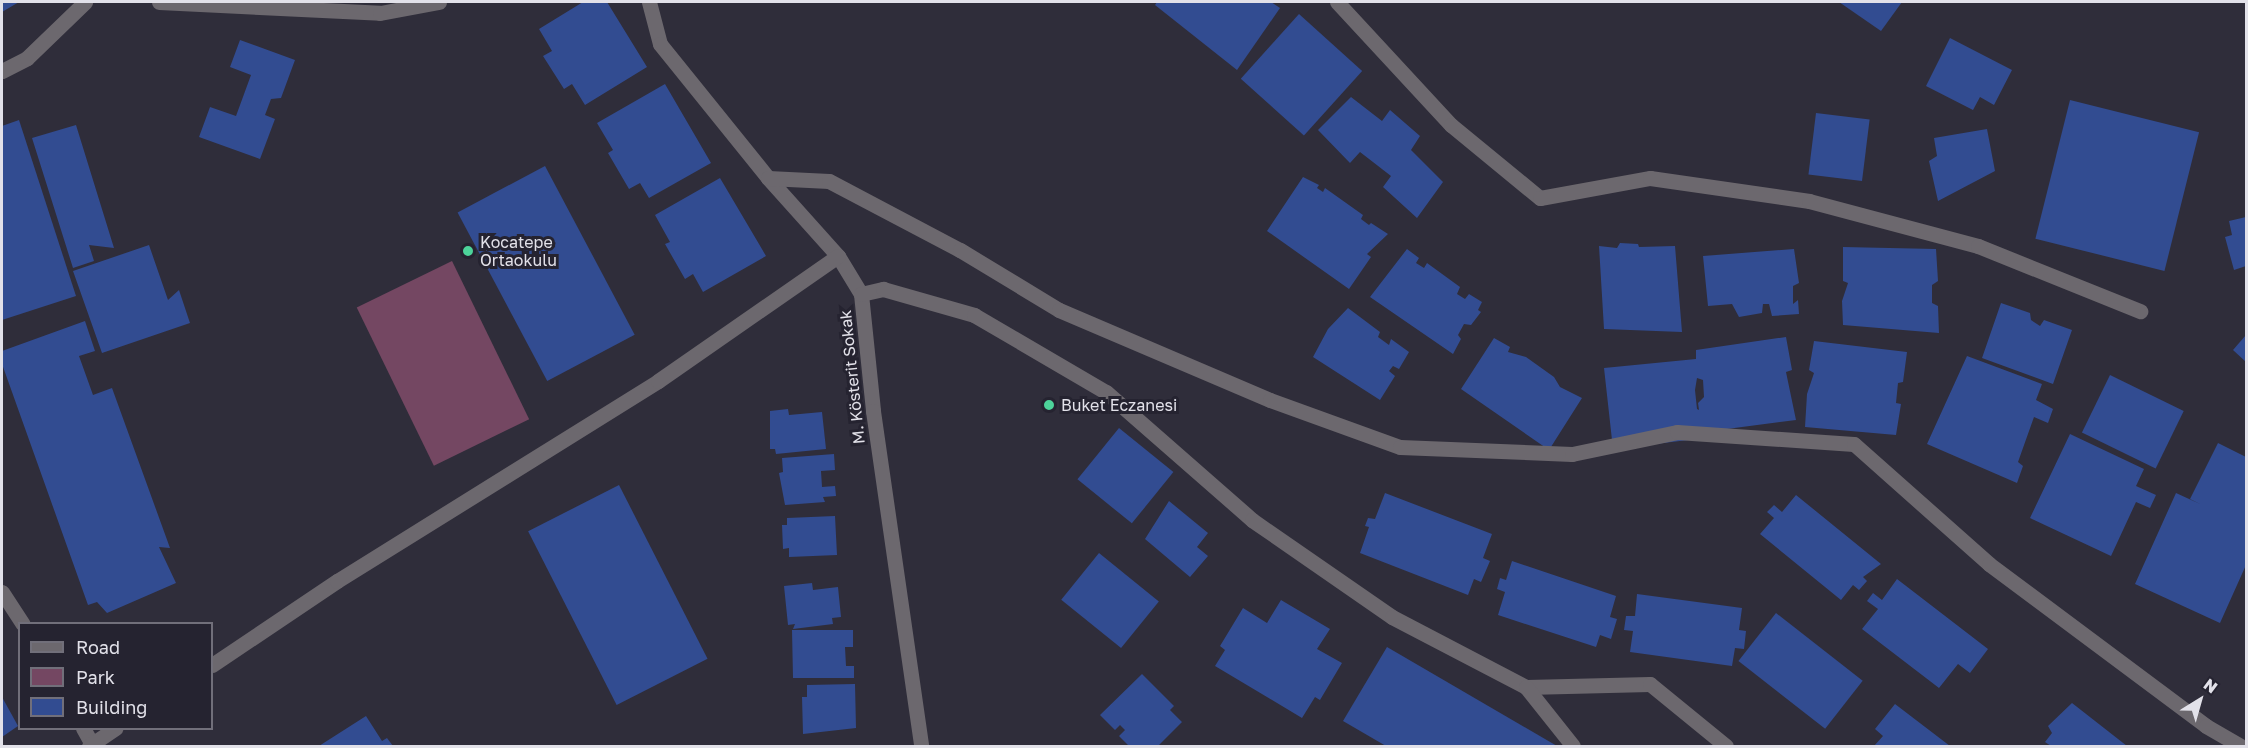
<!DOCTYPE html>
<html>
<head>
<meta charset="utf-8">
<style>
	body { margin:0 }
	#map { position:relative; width:2248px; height:748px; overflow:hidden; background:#2f2d3a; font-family:"Golos Text",sans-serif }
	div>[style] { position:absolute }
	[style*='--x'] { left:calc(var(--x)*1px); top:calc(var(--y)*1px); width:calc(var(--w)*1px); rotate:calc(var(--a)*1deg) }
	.green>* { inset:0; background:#744762; transform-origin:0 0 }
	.building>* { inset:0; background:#324c91; transform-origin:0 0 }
	.street>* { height:15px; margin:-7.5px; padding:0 7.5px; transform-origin:7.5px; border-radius:7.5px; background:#6c686e }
	.dots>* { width:16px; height:16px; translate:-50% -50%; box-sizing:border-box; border:3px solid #252330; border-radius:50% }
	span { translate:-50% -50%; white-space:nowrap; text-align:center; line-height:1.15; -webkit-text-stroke:6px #252330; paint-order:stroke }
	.poi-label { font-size:16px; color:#e2e1e9 }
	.left { translate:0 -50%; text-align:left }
	.street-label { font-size:16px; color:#e2e1e9 }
	.frame { position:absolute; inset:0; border:3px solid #e2e1e9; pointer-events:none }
	.legend { position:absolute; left:18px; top:622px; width:195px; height:108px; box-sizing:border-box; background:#252330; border:2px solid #716f7a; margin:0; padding:8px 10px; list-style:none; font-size:18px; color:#e2e1e9 }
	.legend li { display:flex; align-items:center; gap:12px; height:30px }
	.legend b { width:30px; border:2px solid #716f7a }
	.north { position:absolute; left:2170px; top:670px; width:60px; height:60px; -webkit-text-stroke:4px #252330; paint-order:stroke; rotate:37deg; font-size:16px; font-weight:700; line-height:24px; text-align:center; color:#e2e1e9 }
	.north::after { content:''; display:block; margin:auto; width:21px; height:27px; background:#e2e1e9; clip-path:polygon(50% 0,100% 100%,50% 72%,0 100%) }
</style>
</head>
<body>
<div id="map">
	<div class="green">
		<div style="left:452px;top:261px;width:176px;height:106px;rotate:64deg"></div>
	</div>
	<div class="building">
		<div style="clip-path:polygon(2px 2px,19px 2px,2px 12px)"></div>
		<div style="clip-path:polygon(583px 2px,607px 2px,647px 67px,585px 105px,572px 84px,564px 89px,543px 56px,552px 51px,539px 29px)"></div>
		<div style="clip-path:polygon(1157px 2px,1271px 2px,1280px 8px,1237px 70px,1155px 5px)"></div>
		<div style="clip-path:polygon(1839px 2px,1902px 2px,1881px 31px)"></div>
		<div style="left:1299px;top:14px;width:85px;height:87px;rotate:42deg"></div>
		<div style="clip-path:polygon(1950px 38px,2012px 70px,1994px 105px,1980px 97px,1973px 110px,1926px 86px)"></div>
		<div style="clip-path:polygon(240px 40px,295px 60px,281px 98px,271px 99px,265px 115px,275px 119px,260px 159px,199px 137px,210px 107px,236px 116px,251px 75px,230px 67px)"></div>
		<div style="clip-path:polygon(665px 84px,711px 163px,649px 198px,640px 183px,629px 189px,608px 153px,613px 150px,597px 123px)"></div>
		<div style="clip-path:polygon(1351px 97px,1382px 121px,1390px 110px,1420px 136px,1411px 150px,1443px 182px,1417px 218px,1383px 187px,1391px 176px,1360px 152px,1350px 163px,1318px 130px)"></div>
		<div style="left:2070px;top:100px;width:133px;height:143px;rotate:14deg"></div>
		<div style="left:1816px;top:113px;width:54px;height:62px;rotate:7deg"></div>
		<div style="clip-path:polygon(19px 120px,76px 296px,2px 320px,2px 126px)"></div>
		<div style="clip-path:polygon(76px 125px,114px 248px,89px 245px,94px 261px,73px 268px,32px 138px)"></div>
		<div style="clip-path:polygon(1987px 129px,1995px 171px,1938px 201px,1929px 161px,1937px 156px,1934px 138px)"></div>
		<div style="left:545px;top:166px;width:191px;height:99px;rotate:62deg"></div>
		<div style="clip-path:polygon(1303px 177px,1319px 185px,1317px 188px,1323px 192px,1325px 188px,1363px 215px,1361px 219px,1369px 225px,1371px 223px,1388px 234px,1367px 254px,1371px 257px,1349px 289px,1267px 231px)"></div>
		<div style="clip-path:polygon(720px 178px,766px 256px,703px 292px,693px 274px,685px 279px,665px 244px,670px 242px,655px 215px)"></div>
		<div style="clip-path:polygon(2246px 217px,2246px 266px,2234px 270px,2225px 237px,2232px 235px,2229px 221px)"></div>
		<div style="clip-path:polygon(1620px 243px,1638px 244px,1639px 247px,1675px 246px,1682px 332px,1604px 329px,1599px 246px,1617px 248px)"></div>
		<div style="clip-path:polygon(149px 245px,168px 300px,179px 290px,190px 323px,102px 353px,73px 271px)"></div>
		<div style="clip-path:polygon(1843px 247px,1936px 249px,1938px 281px,1932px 285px,1932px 303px,1938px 306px,1939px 333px,1843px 325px,1842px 301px,1848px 283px,1843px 281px)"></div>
		<div style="clip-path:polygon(1407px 249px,1419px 258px,1416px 263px,1424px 268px,1427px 263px,1460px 287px,1457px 294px,1465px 299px,1469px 294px,1482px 302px,1478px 310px,1481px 312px,1471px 325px,1464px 324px,1458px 335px,1461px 339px,1453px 354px,1370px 297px)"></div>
		<div style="clip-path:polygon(1794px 249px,1799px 283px,1793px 286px,1793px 304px,1798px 300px,1799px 314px,1772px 316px,1769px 304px,1763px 304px,1762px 313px,1739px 317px,1732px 304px,1708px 306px,1703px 256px)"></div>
		<div style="clip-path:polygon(2001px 303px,2030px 313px,2031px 320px,2040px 326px,2044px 320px,2072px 330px,2053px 384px,1982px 358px)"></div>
		<div style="clip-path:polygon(1348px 308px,1380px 332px,1378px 337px,1389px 345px,1391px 339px,1409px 352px,1399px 369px,1393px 366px,1389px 371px,1395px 376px,1380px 400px,1313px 357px,1328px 329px)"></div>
		<div style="clip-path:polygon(85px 321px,95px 351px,79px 356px,93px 395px,112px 388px,170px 548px,159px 547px,176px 583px,107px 613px,97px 602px,88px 605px,2px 364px,2px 351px)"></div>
		<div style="clip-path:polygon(2246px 335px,2246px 362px,2233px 350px)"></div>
		<div style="clip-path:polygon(evenodd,1786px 337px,1792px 370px,1786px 372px,1796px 420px,1704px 432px,1705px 438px,1613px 449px,1604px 368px,1696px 359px,1696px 350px,1786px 337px,1697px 378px,1703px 380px,1704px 397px,1698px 403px,1699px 410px,1697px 409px,1695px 390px,1697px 378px)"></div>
		<div style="clip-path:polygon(1494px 338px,1510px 347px,1508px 352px,1526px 357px,1554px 377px,1560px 387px,1582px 398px,1549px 450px,1461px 389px)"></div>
		<div style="clip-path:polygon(1814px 341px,1907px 352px,1903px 382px,1898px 383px,1896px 403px,1901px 404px,1896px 435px,1805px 427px,1807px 394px,1814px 373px,1809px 370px)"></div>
		<div style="clip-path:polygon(1967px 356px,2042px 384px,2036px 400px,2053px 409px,2048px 423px,2034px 417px,2018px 462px,2023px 466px,2017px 483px,1927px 444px)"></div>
		<div style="left:2110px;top:375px;width:82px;height:64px;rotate:26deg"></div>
		<div style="clip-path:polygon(788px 409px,789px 415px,822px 412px,826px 449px,776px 454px,775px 449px,770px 449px,770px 411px)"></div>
		<div style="left:1119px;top:428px;width:70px;height:66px;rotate:39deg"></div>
		<div style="clip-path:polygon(2070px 434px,2144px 469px,2136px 486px,2156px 495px,2150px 508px,2136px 502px,2111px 556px,2030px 518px)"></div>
		<div style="clip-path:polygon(2218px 443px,2246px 457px,2246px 565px,2220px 623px,2135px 584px,2176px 493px,2200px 504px,2190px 499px)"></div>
		<div style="clip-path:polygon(834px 454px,835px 470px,821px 471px,822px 487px,835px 486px,836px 496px,823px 497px,825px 502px,785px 505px,779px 473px,783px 472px,782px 458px)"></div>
		<div style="left:619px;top:485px;width:195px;height:102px;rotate:63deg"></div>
		<div style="clip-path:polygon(1385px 493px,1492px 534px,1483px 558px,1490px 561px,1481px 582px,1474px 579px,1468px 595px,1360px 553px,1369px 527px,1365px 526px,1368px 518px,1375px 519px)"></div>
		<div style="clip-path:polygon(1796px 495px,1881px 564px,1863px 577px,1867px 581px,1859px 590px,1853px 585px,1841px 600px,1760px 534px,1774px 518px,1767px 512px,1774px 505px,1782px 512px)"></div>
		<div style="clip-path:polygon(1169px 501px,1208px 533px,1197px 547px,1208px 556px,1190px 577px,1145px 539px)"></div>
		<div style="clip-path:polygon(835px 516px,837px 555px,789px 557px,789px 548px,783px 549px,782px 525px,787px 525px,787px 518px)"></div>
		<div style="left:1099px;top:553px;width:77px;height:60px;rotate:39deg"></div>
		<div style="clip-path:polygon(1512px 561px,1616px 596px,1610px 617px,1617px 619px,1611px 639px,1600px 635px,1596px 647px,1498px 615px,1505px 592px,1497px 589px,1500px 578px,1506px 580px)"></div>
		<div style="clip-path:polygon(1897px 579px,1988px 649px,1970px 673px,1958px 664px,1939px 688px,1862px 629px,1878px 609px,1867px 601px,1873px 593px,1882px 600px)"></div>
		<div style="clip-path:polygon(812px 583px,813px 590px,838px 587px,841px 617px,832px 618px,833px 624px,793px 629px,795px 624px,788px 625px,784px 586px)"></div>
		<div style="clip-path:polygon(1637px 594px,1742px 608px,1739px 630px,1746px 631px,1744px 649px,1735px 648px,1732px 666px,1630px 652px,1633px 631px,1624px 630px,1626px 616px,1635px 616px)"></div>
		<div style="clip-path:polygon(1281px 600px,1330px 629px,1317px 649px,1342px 663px,1320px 700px,1315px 697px,1302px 718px,1215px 666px,1225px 650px,1220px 646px,1243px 608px,1267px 623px)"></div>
		<div style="left:1776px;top:613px;width:110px;height:61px;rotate:38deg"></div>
		<div style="clip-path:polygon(792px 630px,853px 630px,853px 647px,845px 647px,846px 666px,854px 666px,854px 678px,793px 678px)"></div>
		<div style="clip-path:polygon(1387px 647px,1557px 746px,1386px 746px,1343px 721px)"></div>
		<div style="clip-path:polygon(1142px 674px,1174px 706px,1170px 710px,1182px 722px,1158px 746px,1129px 746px,1119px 736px,1125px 730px,1120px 725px,1115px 730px,1100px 715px)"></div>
		<div style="clip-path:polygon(855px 684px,856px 728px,803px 734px,802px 697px,807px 697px,807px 685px)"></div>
		<div style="clip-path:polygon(2px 697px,18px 726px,2px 737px)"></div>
		<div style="clip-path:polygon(2072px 703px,2127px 746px,2051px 746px,2045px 742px,2052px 733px,2048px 726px)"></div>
		<div style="clip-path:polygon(1895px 704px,1950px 746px,1874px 746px,1883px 736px,1875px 729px)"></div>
		<div style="clip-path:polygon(366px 716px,382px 741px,387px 738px,393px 746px,319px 746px)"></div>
	</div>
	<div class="street">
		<div style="--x:159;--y:2;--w:221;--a:2.8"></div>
		<div style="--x:380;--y:13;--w:60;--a:-10.6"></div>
		<div style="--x:649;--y:2;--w:43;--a:75.3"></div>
		<div style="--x:660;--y:44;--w:172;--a:51.1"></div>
		<div style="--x:768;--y:178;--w:105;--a:48.1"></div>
		<div style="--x:838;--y:256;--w:44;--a:58.8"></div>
		<div style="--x:861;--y:294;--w:118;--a:84.1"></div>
		<div style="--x:873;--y:411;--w:338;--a:81.8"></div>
		<div style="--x:1337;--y:2;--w:168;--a:47.2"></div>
		<div style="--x:1451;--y:125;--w:115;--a:39.4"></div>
		<div style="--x:1540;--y:198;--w:112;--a:-10.3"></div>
		<div style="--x:1650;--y:178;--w:161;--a:8.2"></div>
		<div style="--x:1809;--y:201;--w:175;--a:14.9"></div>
		<div style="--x:1978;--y:246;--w:175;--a:21.9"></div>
		<div style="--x:2;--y:71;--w:28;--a:-27"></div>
		<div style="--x:27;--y:58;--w:81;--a:-44"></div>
		<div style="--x:768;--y:178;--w:61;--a:2.8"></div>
		<div style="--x:829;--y:181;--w:148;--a:27.8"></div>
		<div style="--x:960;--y:250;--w:116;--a:31.2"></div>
		<div style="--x:1059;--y:310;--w:229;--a:23.1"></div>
		<div style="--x:1270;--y:400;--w:138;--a:19.9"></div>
		<div style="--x:1400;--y:447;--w:172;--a:2.3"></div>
		<div style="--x:1572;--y:454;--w:107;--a:-11.8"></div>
		<div style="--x:1677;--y:432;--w:177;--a:3.9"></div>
		<div style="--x:1854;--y:444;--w:181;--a:41.6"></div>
		<div style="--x:1989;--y:564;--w:271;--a:36.7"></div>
		<div style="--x:2206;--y:726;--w:39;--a:30"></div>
		<div style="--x:861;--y:294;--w:23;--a:-13"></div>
		<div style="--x:883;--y:289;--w:95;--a:15.9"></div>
		<div style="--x:974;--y:315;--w:153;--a:30.3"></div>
		<div style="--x:1106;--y:392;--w:194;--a:41.2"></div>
		<div style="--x:1252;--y:520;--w:170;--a:34.7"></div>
		<div style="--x:1392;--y:617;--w:151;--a:27.6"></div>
		<div style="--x:1526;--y:687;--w:124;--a:-1.4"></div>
		<div style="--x:1650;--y:684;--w:98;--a:39.2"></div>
		<div style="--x:2;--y:592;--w:38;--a:57"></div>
		<div style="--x:212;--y:665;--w:151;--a:-33.9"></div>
		<div style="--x:337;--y:581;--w:378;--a:-31.9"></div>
		<div style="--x:658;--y:381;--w:219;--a:-34.8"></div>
		<div style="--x:1526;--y:687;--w:75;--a:51.5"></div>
		<div style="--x:83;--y:728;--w:21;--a:61"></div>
		<div style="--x:89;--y:746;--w:32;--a:-34"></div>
	</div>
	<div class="dots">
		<div style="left:468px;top:251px;background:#4dd39a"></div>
		<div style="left:1049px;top:405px;background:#4dd39a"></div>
	</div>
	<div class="poi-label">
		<span class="left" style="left:480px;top:251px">Kocatepe<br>Ortaokulu</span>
		<span class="left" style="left:1061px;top:405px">Buket Eczanesi</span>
	</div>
	<div class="street-label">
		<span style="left:852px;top:377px;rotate:-96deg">M. Kösterit Sokak</span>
	</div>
	<div class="frame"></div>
	<ul class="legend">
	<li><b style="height:8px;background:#6c686e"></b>Road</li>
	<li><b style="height:16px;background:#744762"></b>Park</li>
	<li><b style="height:16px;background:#324c91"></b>Building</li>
	</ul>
	<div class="north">N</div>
</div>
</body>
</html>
